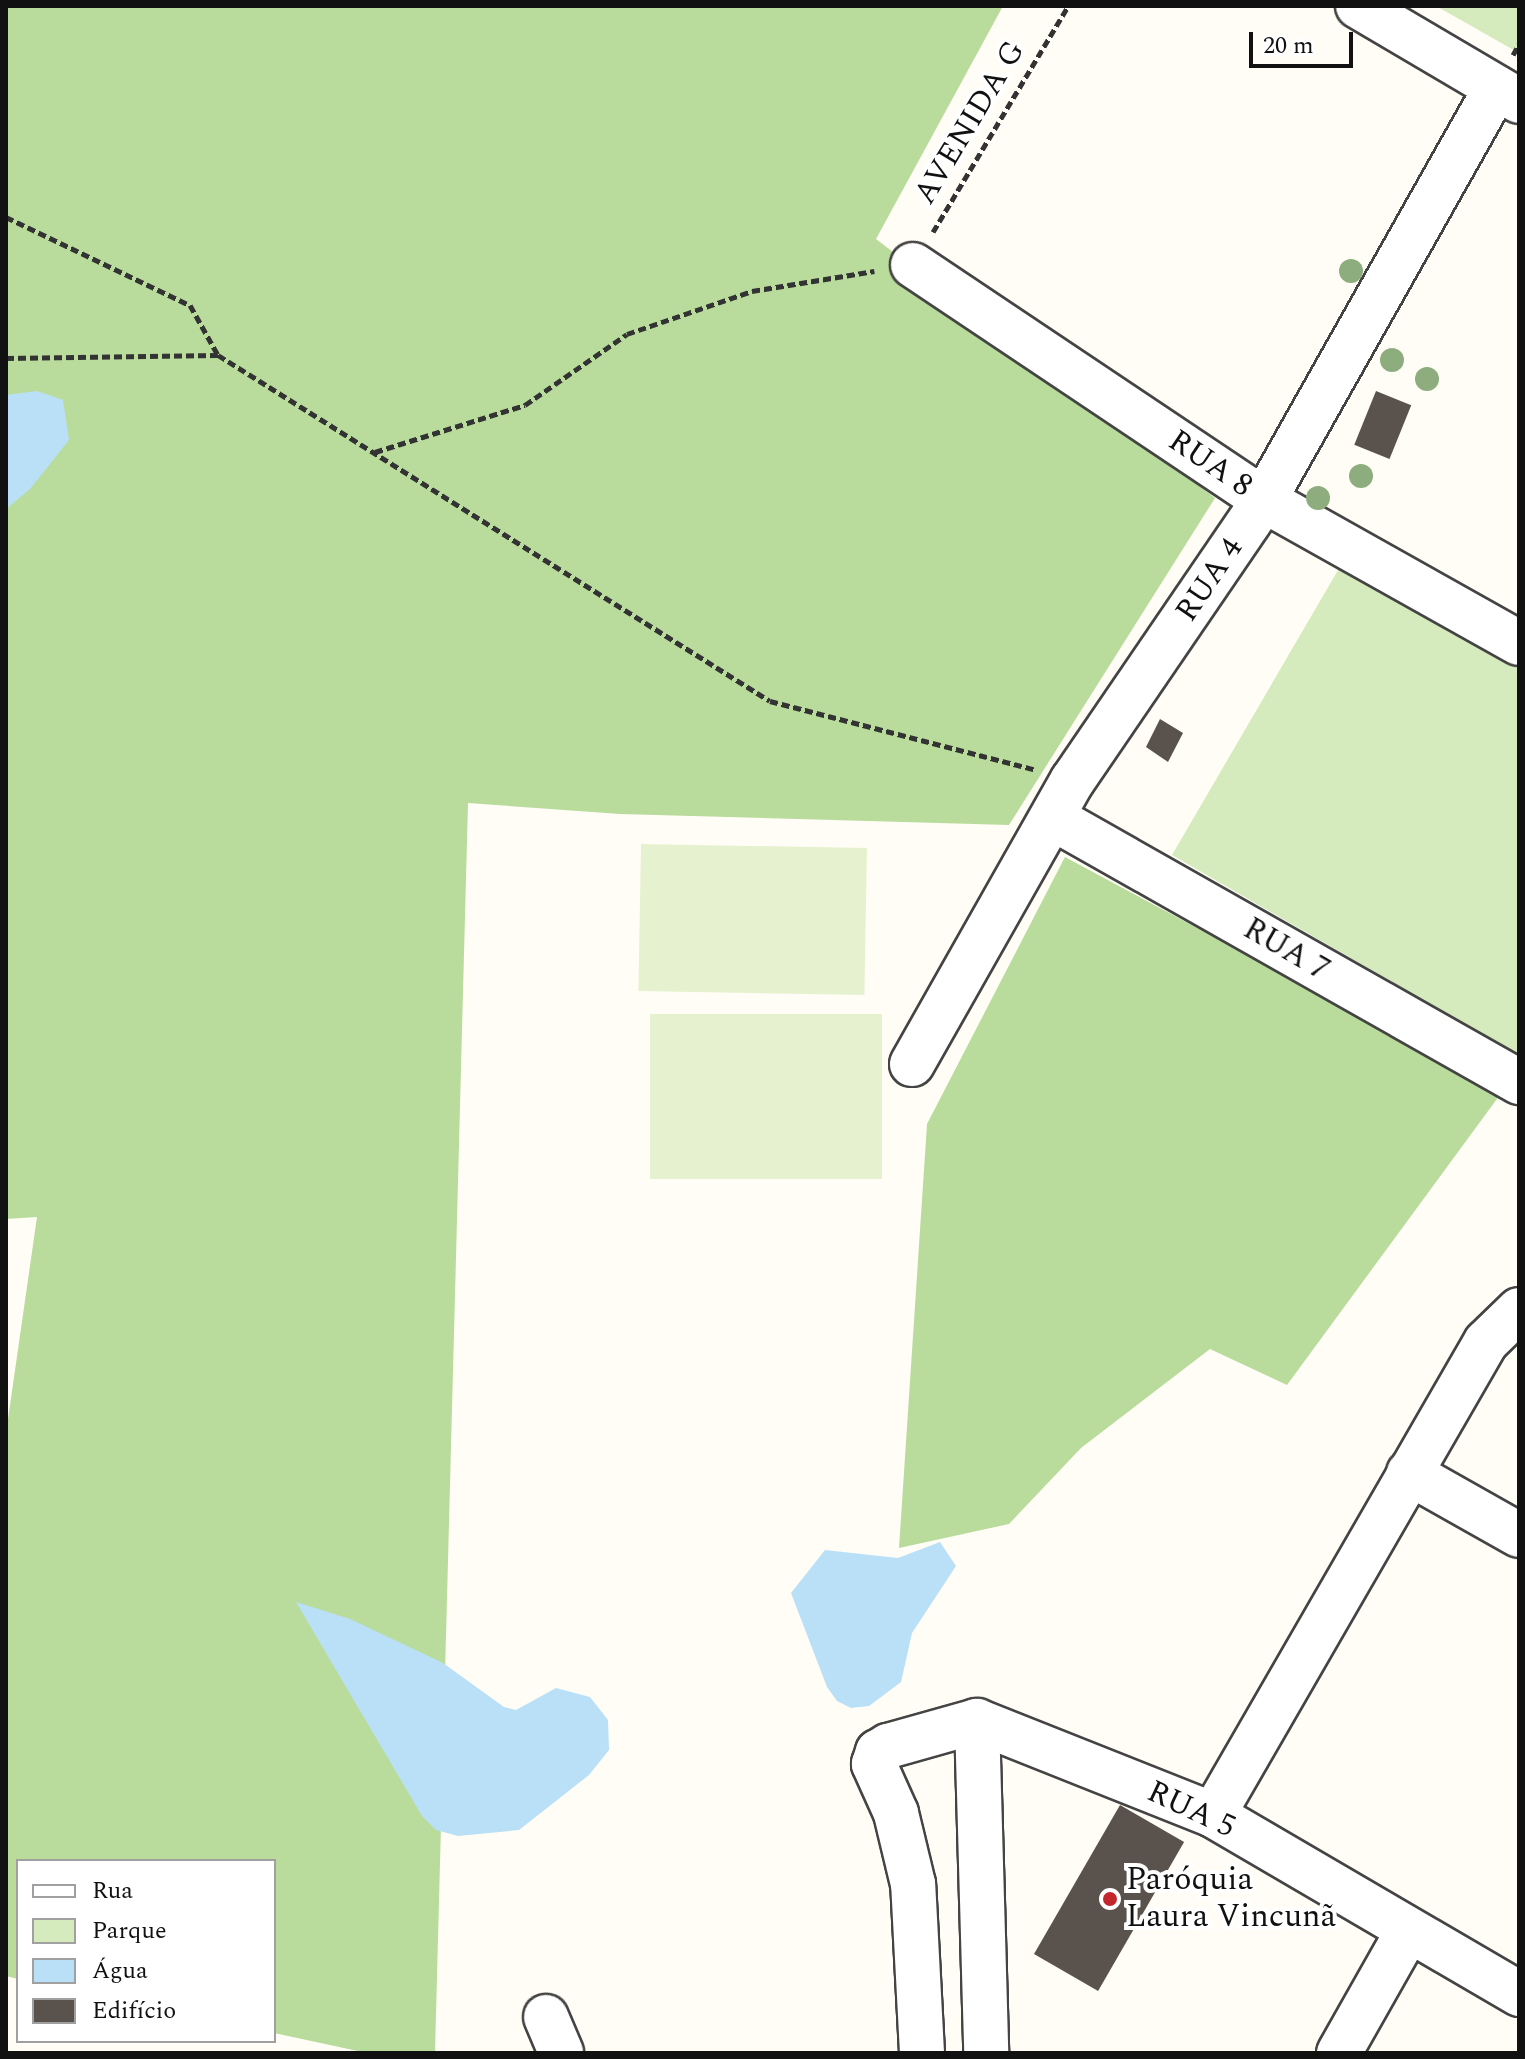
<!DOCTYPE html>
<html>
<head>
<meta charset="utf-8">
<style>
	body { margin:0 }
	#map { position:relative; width:1525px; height:2059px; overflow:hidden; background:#fffdf5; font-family:Spectral,serif }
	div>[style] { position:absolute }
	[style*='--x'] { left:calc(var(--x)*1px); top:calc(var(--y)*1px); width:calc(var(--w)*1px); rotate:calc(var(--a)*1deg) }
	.green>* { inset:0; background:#d5ebbd }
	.forest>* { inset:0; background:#b9dc9c }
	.pitch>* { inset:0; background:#e6f2cf; transform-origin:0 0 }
	.water>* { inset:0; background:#b9e0f7 }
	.building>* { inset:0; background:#5a524d; transform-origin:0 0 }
	.path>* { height:5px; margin-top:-2.5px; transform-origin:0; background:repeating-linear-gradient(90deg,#333 0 8px,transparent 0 12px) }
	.roads { filter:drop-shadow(2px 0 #444) drop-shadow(-2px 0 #444) drop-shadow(0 2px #444) drop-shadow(0 -2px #444) }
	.minor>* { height:44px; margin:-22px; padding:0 22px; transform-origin:22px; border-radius:22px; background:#fff }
	.trees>* { width:24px; height:24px; margin:-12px; border-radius:50%; background:#8dad7f }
	.dots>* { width:22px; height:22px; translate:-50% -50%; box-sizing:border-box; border:4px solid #fff; border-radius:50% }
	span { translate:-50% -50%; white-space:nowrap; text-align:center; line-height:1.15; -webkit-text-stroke:8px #fff; paint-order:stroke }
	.street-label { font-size:32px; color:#111 }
	.poi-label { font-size:32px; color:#111 }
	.left { translate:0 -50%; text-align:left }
	.frame { position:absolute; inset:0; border:8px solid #111; pointer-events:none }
	.legend { position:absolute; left:16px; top:1859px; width:260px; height:184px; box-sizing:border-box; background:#fff; border:2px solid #a0a0a0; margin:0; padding:10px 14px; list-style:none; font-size:24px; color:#111 }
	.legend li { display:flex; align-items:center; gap:16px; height:40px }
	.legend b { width:40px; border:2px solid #a0a0a0 }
	.scale { position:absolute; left:1249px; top:32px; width:104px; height:36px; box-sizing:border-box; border:4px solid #111; border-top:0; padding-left:10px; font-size:24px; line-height:28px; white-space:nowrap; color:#111; -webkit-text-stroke:6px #fff; paint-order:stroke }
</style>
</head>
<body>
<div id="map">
	<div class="green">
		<div style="clip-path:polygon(1436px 6px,1519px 6px,1519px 53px)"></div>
		<div style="clip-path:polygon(1341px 565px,1519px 664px,1519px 1055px,1172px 855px)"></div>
	</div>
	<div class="forest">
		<div style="clip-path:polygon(6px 6px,1003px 6px,876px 239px,1215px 498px,1009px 825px,620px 814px,468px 803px,435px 2053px,367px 2053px,274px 2033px,274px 1861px,18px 1861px,18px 1979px,6px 1976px,6px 1433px,37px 1217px,6px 1219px)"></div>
		<div style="clip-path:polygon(1065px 857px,1502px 1092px,1287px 1385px,1210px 1349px,1081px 1448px,1009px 1524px,899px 1548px,927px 1124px)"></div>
	</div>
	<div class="pitch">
		<div style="left:641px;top:844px;width:226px;height:147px;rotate:1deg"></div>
		<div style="left:882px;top:1014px;width:165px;height:232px;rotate:90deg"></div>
	</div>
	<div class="water">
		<div style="clip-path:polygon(37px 391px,63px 400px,69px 440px,30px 489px,6px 509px,6px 395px)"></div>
		<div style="clip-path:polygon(940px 1542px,956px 1566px,912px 1633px,901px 1682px,869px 1706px,851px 1708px,837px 1701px,827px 1687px,791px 1593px,825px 1550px,898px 1558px)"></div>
		<div style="clip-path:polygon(296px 1602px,350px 1619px,443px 1663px,504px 1707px,516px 1710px,556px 1688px,590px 1697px,608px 1720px,609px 1750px,589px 1775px,519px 1830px,458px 1836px,436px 1830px,422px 1816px)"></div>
	</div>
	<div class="building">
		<div style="left:1376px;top:391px;width:38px;height:58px;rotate:22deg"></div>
		<div style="clip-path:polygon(1160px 719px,1183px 733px,1168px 762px,1146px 747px)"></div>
		<div style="left:1120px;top:1805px;width:74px;height:172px;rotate:30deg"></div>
	</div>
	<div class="path">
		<div style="--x:1513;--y:55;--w:13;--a:-61"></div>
		<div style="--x:6;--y:217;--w:204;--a:25.6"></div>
		<div style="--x:190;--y:305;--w:57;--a:60.8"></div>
		<div style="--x:933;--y:232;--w:263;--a:-59.1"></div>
		<div style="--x:6;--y:358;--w:212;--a:-0.8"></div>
		<div style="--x:218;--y:355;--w:651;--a:32.08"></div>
		<div style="--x:770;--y:701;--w:275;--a:14.5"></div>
		<div style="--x:375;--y:452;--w:157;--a:-17.4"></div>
		<div style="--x:525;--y:405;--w:124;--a:-34.8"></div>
		<div style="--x:627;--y:334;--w:132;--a:-19"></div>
		<div style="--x:752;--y:291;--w:124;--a:-9.3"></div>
	</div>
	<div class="roads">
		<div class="minor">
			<div style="--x:1358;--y:6;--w:187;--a:30.5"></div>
			<div style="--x:913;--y:265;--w:422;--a:33.8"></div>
			<div style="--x:1264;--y:500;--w:292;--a:29.3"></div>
			<div style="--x:1053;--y:818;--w:536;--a:29.53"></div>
			<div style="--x:912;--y:1064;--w:326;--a:-60.5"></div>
			<div style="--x:1073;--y:780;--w:339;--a:-55.7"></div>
			<div style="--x:1264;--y:500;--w:473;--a:-60.6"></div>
			<div style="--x:1409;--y:1473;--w:126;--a:29.4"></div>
			<div style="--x:977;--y:1721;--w:254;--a:21.7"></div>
			<div style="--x:1213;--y:1815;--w:355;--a:30.3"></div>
			<div style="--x:977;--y:1721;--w:332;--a:88.4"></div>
			<div style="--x:1213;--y:1815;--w:546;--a:-60.01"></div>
			<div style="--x:1486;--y:1342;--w:46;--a:-44.1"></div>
			<div style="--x:546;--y:2017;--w:39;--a:67"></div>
			<div style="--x:922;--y:2053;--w:169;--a:-93"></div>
			<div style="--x:913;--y:1884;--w:73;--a:-103.5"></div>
			<div style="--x:896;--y:1813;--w:54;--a:-114.2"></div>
			<div style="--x:874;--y:1764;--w:13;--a:-72"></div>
			<div style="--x:878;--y:1752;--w:12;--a:-31"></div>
			<div style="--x:888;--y:1746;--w:92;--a:-15.7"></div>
			<div style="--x:1339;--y:2053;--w:140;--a:-60.5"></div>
		</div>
	</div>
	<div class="trees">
		<div style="left:1351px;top:271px"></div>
		<div style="left:1392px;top:360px"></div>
		<div style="left:1427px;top:379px"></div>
		<div style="left:1361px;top:476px"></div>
		<div style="left:1318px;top:498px"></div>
	</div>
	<div class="dots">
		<div style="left:1110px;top:1899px;background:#c4262e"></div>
	</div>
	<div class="street-label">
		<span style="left:970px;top:123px;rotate:-59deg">AVENIDA G</span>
		<span style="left:1210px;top:464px;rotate:34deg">RUA 8</span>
		<span style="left:1210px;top:580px;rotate:-56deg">RUA 4</span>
		<span style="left:1286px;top:950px;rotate:30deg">RUA 7</span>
		<span style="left:1191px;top:1810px;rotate:25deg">RUA 5</span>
	</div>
	<div class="poi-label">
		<span class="left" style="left:1126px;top:1899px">Paróquia<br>Laura Vincunã</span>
	</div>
	<div class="frame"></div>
	<ul class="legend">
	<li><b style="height:10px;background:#fff"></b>Rua</li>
	<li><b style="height:22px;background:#d5ebbd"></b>Parque</li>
	<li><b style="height:22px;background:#b9e0f7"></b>Água</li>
	<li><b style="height:22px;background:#5a524d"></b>Edifício</li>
	</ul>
	<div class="scale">20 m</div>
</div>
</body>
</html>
